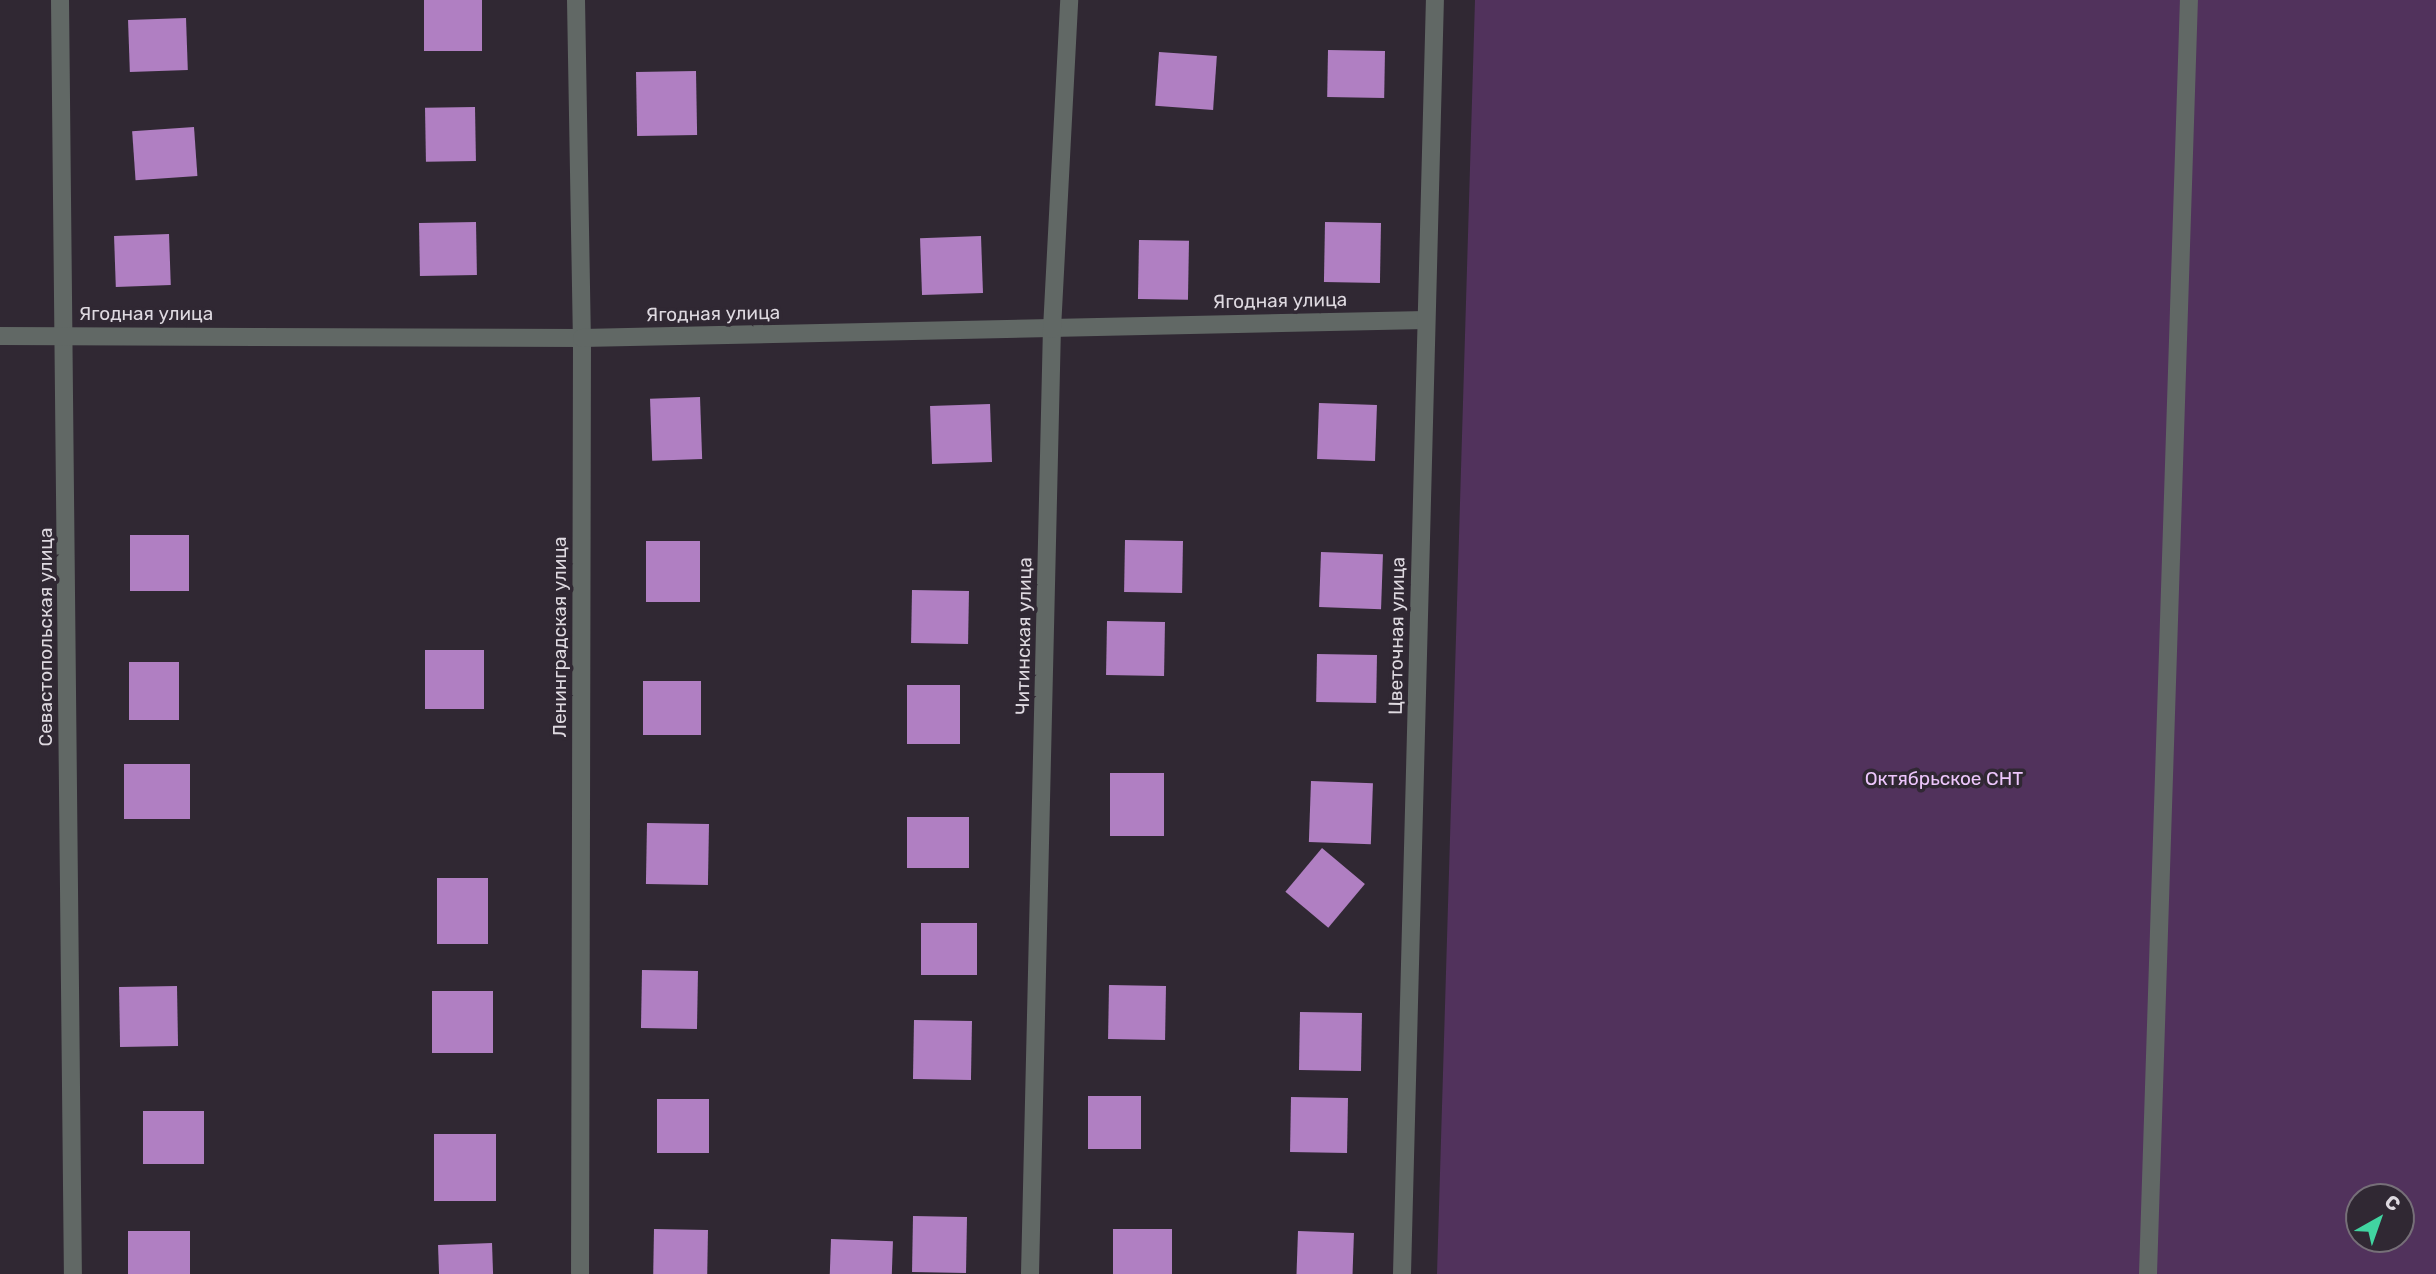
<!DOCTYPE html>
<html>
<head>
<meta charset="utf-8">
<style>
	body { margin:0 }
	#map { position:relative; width:2436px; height:1274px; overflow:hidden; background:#302833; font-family:Rubik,sans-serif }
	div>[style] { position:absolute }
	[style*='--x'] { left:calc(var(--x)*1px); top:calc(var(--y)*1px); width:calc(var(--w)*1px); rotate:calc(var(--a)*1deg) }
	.green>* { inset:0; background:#51325c }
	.building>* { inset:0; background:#b07fc2; transform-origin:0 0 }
	.street>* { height:18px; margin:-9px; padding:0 9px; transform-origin:9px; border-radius:9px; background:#616865 }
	span { translate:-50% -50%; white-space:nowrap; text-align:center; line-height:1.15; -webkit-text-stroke:7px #302833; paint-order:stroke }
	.street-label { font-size:19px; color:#ded9e0 }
	.park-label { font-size:19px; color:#edc6fc }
	.north { position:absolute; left:2345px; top:1183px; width:70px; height:70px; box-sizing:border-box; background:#302833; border:2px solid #766f78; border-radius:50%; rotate:40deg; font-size:19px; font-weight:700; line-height:28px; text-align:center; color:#ded9e0 }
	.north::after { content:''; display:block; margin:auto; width:24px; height:32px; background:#41d4a1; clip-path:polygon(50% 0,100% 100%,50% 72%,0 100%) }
</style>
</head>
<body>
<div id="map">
	<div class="green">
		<div style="clip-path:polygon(evenodd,1475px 0,2436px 0,2436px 1274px,1437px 1274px,1475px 0,2359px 1197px,2401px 1197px,2401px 1239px,2359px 1239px,2359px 1197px)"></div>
	</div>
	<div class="building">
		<div style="left:424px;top:0;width:58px;height:51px"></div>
		<div style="left:186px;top:18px;width:52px;height:58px;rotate:88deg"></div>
		<div style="left:1328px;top:50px;width:57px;height:47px;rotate:1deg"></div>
		<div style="left:1159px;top:52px;width:58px;height:54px;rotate:4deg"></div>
		<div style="left:696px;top:71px;width:64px;height:60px;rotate:89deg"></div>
		<div style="left:475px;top:107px;width:54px;height:50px;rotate:89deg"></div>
		<div style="left:194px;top:127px;width:49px;height:62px;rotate:86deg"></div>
		<div style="left:476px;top:222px;width:53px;height:57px;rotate:89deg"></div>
		<div style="left:1325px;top:222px;width:56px;height:60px;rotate:1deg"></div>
		<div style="left:169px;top:234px;width:51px;height:55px;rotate:88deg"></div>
		<div style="left:981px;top:236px;width:57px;height:61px;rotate:88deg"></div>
		<div style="left:1139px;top:240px;width:50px;height:59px;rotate:1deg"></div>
		<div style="left:700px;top:397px;width:62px;height:50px;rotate:88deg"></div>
		<div style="left:1319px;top:403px;width:58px;height:56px;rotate:2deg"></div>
		<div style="left:990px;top:404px;width:58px;height:60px;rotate:88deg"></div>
		<div style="left:130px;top:535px;width:59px;height:56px"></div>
		<div style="left:1125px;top:540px;width:58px;height:52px;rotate:1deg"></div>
		<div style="left:646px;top:541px;width:54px;height:61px"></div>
		<div style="left:1321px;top:552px;width:62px;height:55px;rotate:2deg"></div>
		<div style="left:912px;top:590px;width:57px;height:53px;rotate:1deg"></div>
		<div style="left:1107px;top:621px;width:58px;height:54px;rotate:1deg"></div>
		<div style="left:425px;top:650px;width:59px;height:59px"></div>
		<div style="left:1317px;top:654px;width:60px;height:48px;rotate:1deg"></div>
		<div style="left:129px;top:662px;width:50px;height:58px"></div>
		<div style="left:643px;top:681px;width:58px;height:54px"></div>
		<div style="left:907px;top:685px;width:53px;height:59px"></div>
		<div style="left:124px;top:764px;width:66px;height:55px"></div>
		<div style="left:1110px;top:773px;width:54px;height:63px"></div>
		<div style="left:1311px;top:781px;width:62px;height:61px;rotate:2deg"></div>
		<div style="left:907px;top:817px;width:62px;height:51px"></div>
		<div style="left:647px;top:823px;width:62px;height:61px;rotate:1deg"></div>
		<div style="left:1322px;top:848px;width:56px;height:57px;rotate:40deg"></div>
		<div style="left:437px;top:878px;width:51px;height:66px"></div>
		<div style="left:921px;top:923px;width:56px;height:52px"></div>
		<div style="left:642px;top:970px;width:56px;height:58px;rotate:1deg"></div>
		<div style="left:1109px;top:985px;width:57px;height:54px;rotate:1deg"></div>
		<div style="left:177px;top:986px;width:60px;height:58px;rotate:89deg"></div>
		<div style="left:432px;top:991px;width:61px;height:62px"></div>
		<div style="left:1300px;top:1012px;width:62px;height:58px;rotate:1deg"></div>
		<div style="left:914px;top:1020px;width:58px;height:59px;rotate:1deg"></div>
		<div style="left:1088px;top:1096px;width:53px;height:53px"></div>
		<div style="left:1291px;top:1097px;width:57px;height:55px;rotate:1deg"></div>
		<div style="left:657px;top:1099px;width:52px;height:54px"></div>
		<div style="left:143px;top:1111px;width:61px;height:53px"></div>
		<div style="left:434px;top:1134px;width:62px;height:67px"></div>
		<div style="left:913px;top:1216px;width:54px;height:56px;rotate:1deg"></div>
		<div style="left:654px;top:1229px;width:54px;height:45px;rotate:1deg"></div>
		<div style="left:1113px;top:1229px;width:59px;height:45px"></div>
		<div style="left:128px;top:1231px;width:62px;height:43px"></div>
		<div style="left:1298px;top:1231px;width:56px;height:43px;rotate:2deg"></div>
		<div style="left:831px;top:1239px;width:62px;height:35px;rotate:2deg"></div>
		<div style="left:492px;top:1243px;width:31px;height:54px;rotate:88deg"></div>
	</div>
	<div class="street">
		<div style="--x:60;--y:0;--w:1274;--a:89.42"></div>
		<div style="--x:576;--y:0;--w:338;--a:89"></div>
		<div style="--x:582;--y:338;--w:936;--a:90.12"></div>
		<div style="--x:0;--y:336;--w:582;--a:0.2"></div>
		<div style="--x:582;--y:338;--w:844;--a:-1.22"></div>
		<div style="--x:1030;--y:1274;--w:945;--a:-88.67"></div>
		<div style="--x:1052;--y:329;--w:329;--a:-87"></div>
		<div style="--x:1402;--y:1274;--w:1274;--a:-88.52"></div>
		<div style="--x:2148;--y:1274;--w:1275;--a:-88.16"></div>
	</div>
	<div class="street-label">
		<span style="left:1280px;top:301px;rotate:-1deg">Ягодная улица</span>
		<span style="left:146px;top:314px">Ягодная улица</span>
		<span style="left:713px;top:314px;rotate:-1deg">Ягодная улица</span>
		<span style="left:1024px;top:636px;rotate:-89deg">Читинская улица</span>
		<span style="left:1397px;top:636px;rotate:-89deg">Цветочная улица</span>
		<span style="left:46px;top:637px;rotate:-90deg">Севастопольская улица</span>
		<span style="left:560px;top:637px;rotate:-90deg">Ленинградская улица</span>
	</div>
	<div class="park-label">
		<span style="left:1944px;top:779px">Октябрьское СНТ</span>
	</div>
	<div class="north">С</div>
</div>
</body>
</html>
